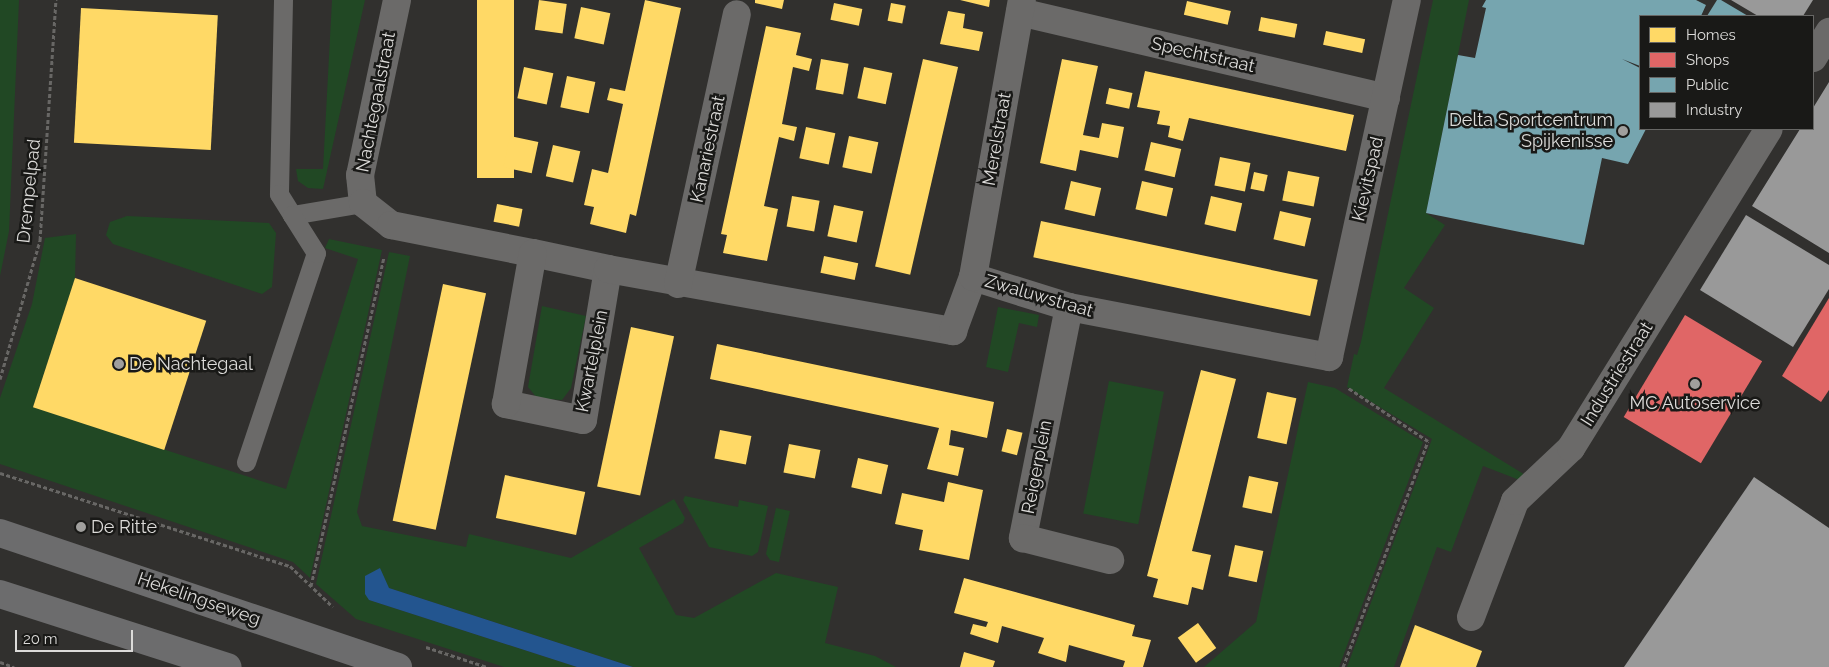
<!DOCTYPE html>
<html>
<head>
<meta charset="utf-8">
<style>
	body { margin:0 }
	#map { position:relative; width:1829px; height:667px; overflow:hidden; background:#31302e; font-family:Raleway,sans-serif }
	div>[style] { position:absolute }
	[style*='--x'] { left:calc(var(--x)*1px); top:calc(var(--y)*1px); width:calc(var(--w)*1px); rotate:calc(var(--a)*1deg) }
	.green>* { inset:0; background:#214824; transform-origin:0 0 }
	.water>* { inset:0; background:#23558f }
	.homes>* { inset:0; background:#ffd966; transform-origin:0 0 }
	.shops>* { inset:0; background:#e06666; transform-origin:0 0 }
	.public>* { inset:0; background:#76a5af }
	.industry>* { inset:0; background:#999 }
	.path>* { height:3px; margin-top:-1.5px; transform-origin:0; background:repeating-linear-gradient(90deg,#686765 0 4px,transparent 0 6.5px) }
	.lane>* { height:19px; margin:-9.5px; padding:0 9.5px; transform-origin:9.5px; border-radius:9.5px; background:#6b6a69 }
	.street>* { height:28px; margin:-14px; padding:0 14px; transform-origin:14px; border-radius:14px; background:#6b6a69 }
	.secondary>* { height:28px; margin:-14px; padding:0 14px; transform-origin:14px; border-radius:14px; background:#6c6c6d }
	.dots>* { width:14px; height:14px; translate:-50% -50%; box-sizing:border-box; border:2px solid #191917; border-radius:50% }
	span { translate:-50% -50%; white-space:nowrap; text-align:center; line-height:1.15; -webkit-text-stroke:5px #191917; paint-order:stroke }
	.street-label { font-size:18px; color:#dcdbd9 }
	.poi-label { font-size:18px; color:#dcdbd9 }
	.right { translate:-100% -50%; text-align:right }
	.left { translate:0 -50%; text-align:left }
	.legend { position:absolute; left:1639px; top:15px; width:175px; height:115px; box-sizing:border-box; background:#191917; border:1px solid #676765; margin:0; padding:6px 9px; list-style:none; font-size:15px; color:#dcdbd9 }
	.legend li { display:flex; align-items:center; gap:10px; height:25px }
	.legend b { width:25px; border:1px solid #676765 }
	.scale { position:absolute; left:15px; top:630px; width:118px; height:22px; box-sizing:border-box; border:2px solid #dcdbd9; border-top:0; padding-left:6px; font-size:15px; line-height:18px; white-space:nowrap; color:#dcdbd9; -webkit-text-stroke:4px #191917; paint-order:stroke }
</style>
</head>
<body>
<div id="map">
	<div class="green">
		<div style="clip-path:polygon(0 0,19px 0,9px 231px,0 276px)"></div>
		<div style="clip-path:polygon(332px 0,365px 0,323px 189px,308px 188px,298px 181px,296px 169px,323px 169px)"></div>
		<div style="clip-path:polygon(1433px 0,1469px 0,1426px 213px,1445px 225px,1404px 288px,1434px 308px,1384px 388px,1530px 478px,1527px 483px,1483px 466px,1451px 552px,1437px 547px,1394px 667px,1347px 667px,1432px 439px,1347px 387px,1354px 354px,1357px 355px,1361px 342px)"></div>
		<div style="clip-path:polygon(127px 216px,269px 223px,276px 233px,272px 287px,262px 294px,113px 244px,106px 235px,110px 222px)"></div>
		<div style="clip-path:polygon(76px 234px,75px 278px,33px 407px,286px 489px,358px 259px,325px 248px,329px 239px,382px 250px,310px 578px,293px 562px,0 464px,0 398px,32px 304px,45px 238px)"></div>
		<div style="clip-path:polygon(389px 252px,410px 256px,357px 512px,362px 526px,466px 547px,469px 534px,571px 558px,674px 499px,685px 518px,683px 523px,639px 548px,676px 615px,694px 618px,776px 573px,838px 587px,825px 643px,875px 656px,896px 667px,633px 667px,389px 588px,369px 600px,577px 667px,504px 667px,356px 619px,316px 584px)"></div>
		<div style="clip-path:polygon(542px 306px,586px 316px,571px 388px,562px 400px,537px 398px,528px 387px)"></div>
		<div style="clip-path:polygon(998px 307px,1039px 315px,1037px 327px,1019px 323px,1008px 372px,986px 367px)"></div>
		<div style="left:1109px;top:381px;width:56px;height:135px;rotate:11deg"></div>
		<div style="clip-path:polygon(1308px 382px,1335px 388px,1423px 442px,1339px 667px,1204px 667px,1256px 622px)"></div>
		<div style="clip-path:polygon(685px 496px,738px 507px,739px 500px,768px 506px,758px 552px,752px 556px,709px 547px,683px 500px)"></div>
		<div style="clip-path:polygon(776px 508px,790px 511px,779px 562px,770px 560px,766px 554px)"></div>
	</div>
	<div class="water">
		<div style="clip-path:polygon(380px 568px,389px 588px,633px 667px,577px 667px,369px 600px,365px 594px,365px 576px)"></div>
	</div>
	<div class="homes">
		<div style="left:477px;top:0;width:37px;height:178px"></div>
		<div style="left:539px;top:0;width:28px;height:30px;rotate:8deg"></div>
		<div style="clip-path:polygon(645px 0,681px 8px,636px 216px,630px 214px,626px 233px,590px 224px,594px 207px,584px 205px,592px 169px,608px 173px,623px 104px,607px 100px,610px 88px,625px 91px)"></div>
		<div style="clip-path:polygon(755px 0,784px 0,782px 9px,755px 3px)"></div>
		<div style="clip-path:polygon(960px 0,990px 0,989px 7px)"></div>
		<div style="left:1187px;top:1px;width:45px;height:14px;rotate:13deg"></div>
		<div style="left:834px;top:3px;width:29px;height:17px;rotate:12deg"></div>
		<div style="left:891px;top:3px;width:15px;height:18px;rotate:11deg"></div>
		<div style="left:581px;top:7px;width:30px;height:32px;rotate:12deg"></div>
		<div style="left:81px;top:8px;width:137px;height:135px;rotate:3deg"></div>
		<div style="clip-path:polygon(948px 11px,965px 14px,963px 28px,983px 32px,979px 51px,940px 44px)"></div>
		<div style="left:1261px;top:17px;width:37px;height:14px;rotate:11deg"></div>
		<div style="clip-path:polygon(766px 26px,801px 33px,796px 55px,812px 59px,809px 71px,793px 67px,782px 124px,797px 127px,794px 141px,779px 137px,764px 206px,778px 209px,767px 261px,723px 253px,727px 235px,721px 234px)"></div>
		<div style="left:1326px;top:31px;width:40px;height:14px;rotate:12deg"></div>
		<div style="left:821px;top:59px;width:28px;height:31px;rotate:10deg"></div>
		<div style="left:923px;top:59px;width:36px;height:213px;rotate:13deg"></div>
		<div style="clip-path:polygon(1062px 59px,1098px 66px,1083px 135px,1099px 138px,1102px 123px,1124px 127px,1118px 158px,1080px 150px,1076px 171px,1040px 163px)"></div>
		<div style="left:524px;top:67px;width:30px;height:32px;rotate:12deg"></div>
		<div style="left:864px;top:67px;width:29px;height:32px;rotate:12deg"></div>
		<div style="clip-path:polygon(1145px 71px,1354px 115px,1346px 151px,1189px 118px,1183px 141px,1168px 137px,1170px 126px,1157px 124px,1160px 111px,1137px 107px)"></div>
		<div style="left:567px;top:76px;width:29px;height:32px;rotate:12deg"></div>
		<div style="left:1109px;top:88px;width:24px;height:16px;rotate:12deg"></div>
		<div style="left:806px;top:127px;width:30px;height:32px;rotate:12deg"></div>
		<div style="left:510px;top:136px;width:29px;height:32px;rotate:12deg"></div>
		<div style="left:849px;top:136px;width:30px;height:32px;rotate:12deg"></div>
		<div style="left:1151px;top:142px;width:31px;height:29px;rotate:13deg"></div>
		<div style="left:553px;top:145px;width:28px;height:32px;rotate:13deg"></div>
		<div style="left:1220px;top:157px;width:31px;height:29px;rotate:11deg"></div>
		<div style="left:1288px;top:171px;width:32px;height:30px;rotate:11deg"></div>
		<div style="left:1254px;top:172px;width:14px;height:17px;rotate:12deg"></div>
		<div style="left:1071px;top:181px;width:31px;height:29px;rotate:13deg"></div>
		<div style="left:1142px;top:181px;width:32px;height:29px;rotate:13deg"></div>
		<div style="left:792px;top:196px;width:28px;height:31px;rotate:10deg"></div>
		<div style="left:1211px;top:196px;width:32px;height:29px;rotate:13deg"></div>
		<div style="left:497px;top:204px;width:26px;height:18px;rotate:11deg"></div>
		<div style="left:834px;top:205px;width:30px;height:32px;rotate:12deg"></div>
		<div style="left:1280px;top:211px;width:32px;height:29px;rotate:13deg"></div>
		<div style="left:1041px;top:221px;width:283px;height:37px;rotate:12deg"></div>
		<div style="left:824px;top:256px;width:35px;height:17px;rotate:12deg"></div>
		<div style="left:75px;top:278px;width:138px;height:136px;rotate:18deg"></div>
		<div style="left:443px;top:284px;width:44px;height:242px;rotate:12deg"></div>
		<div style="left:631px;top:327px;width:44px;height:163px;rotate:12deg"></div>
		<div style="clip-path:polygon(717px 344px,994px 402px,987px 438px,951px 430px,949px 445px,964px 448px,958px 476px,927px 469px,939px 428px,710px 379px)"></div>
		<div style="clip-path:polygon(1201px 370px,1236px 379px,1192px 551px,1211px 555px,1203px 590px,1192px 587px,1188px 605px,1153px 597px,1158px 579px,1147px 576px)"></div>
		<div style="left:1267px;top:392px;width:30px;height:47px;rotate:12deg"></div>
		<div style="left:1007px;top:429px;width:16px;height:23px;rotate:14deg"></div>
		<div style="left:720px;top:430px;width:32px;height:29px;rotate:11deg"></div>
		<div style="left:789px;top:444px;width:32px;height:29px;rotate:11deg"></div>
		<div style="left:858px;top:458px;width:31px;height:30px;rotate:13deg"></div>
		<div style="left:505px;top:475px;width:82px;height:44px;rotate:12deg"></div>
		<div style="left:1249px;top:476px;width:30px;height:32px;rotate:12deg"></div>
		<div style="clip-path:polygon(948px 482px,983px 490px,969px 560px,919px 550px,923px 530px,895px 524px,902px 493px,944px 502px)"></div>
		<div style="left:1235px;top:545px;width:29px;height:32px;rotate:12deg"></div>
		<div style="clip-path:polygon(964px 578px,1135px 625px,1132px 636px,1151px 640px,1143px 667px,1123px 667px,1125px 661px,1069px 645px,1066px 662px,1038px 653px,1044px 638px,1002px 626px,998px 643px,970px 634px,973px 624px,986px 627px,988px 622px,954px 613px)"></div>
		<div style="left:1198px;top:623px;width:31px;height:25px;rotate:54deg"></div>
		<div style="clip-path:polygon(1415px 625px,1482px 651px,1476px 667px,1400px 667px)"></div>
		<div style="clip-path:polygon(964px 652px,995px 661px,993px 667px,960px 667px)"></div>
	</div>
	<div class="shops">
		<div style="clip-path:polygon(1829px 298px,1829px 390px,1821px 402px,1782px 376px)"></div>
		<div style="left:1685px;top:315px;width:90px;height:119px;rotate:31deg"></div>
	</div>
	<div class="public">
		<div style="clip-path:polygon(1486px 0,1696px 0,1706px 5px,1701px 16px,1640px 16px,1640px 66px,1622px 59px,1640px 68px,1640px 129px,1646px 129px,1628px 164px,1602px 158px,1584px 245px,1426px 213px,1458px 55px,1475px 58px,1486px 8px,1482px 7px)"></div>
		<div style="clip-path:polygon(1717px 0,1721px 0,1748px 16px,1707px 16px)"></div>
	</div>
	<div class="industry">
		<div style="clip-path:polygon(1731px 0,1813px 0,1803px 16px,1758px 16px)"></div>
		<div style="clip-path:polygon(1829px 82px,1829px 253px,1752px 206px,1800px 129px,1813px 129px,1813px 108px)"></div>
		<div style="clip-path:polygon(1746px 215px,1829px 265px,1829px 289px,1793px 347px,1700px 290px)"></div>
		<div style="clip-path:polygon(1754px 477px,1829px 528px,1829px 667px,1624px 667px)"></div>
	</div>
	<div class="path">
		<div style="--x:0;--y:379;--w:145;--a:-73.9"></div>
		<div style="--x:40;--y:240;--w:241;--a:-86.2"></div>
		<div style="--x:0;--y:473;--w:305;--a:17.8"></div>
		<div style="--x:290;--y:566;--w:59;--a:43.6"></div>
		<div style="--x:311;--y:586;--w:336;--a:-77.5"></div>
		<div style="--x:426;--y:647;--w:64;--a:18.2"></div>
		<div style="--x:0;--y:662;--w:15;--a:20"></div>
		<div style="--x:1343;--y:667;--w:241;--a:-69.4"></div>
		<div style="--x:1428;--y:441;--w:97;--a:-146.3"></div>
	</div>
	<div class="lane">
		<div style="--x:283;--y:0;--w:194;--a:91.2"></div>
		<div style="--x:279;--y:194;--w:25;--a:58"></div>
		<div style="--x:292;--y:215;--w:72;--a:-9.6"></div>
		<div style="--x:246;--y:462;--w:220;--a:-71.5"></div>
		<div style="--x:316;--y:253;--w:45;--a:-122.3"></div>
	</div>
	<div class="street">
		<div style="--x:397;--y:0;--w:179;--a:101.9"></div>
		<div style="--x:360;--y:175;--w:28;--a:84"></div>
		<div style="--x:363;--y:203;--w:36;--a:38"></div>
		<div style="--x:391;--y:225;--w:145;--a:11.2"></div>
		<div style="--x:533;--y:253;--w:77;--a:12"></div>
		<div style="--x:608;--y:269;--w:153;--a:99.4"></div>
		<div style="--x:583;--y:420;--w:79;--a:-168.3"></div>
		<div style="--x:506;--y:404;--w:153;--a:-79.9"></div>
		<div style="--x:1020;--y:12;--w:376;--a:13.2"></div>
		<div style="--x:1813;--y:58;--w:31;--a:-58"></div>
		<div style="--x:608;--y:269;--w:351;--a:10.2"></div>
		<div style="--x:953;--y:331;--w:58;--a:-69.7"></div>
		<div style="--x:973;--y:277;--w:101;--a:17.4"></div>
		<div style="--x:1069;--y:307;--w:265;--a:10.9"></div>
		<div style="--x:1329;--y:357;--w:365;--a:-77.7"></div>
		<div style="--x:973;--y:277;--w:281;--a:-80"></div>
		<div style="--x:678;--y:284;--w:276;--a:-77.7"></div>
		<div style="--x:1069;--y:307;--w:236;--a:101.3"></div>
		<div style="--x:1023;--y:538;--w:90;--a:14.2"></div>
		<div style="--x:1471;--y:617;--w:124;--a:-69.2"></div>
		<div style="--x:1515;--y:501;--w:77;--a:-43.4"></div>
		<div style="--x:1571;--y:448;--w:375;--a:-58.2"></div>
	</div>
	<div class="secondary">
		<div style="--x:0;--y:533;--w:420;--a:18.6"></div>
		<div style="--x:0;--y:594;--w:239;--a:17.8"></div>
	</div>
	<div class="dots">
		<div style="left:1623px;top:131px;background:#a09f9d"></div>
		<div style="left:119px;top:364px;background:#a09f9d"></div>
		<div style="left:1695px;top:384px;background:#a09f9d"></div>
		<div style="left:81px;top:527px;background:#a09f9d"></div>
	</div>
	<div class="street-label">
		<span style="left:1203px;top:55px;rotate:13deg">Spechtstraat</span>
		<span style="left:376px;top:102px;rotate:-79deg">Nachtegaalstraat</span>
		<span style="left:997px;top:139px;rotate:-80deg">Merelstraat</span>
		<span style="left:708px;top:149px;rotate:-78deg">Kanariestraat</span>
		<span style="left:1368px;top:179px;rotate:-77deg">Kievitspad</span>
		<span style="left:29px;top:191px;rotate:-84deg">Drempelpad</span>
		<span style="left:1039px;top:296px;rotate:16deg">Zwaluwstraat</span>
		<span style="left:592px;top:361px;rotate:-79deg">Kwartelplein</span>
		<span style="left:1617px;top:374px;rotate:-58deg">Industriestraat</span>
		<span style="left:1037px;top:467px;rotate:-79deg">Reigerplein</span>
		<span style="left:199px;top:599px;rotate:19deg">Hekelingseweg</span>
	</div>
	<div class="poi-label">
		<span class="right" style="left:1613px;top:131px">Delta Sportcentrum<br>Spijkenisse</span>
		<span class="left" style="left:129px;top:364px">De Nachtegaal</span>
		<span style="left:1695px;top:403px">MC Autoservice</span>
		<span class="left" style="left:91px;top:527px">De Ritte</span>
	</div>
	<ul class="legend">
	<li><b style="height:14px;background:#ffd966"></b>Homes</li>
	<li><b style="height:14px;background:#e06666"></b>Shops</li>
	<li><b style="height:14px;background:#76a5af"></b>Public</li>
	<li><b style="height:14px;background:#999"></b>Industry</li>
	</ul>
	<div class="scale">20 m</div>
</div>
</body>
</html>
